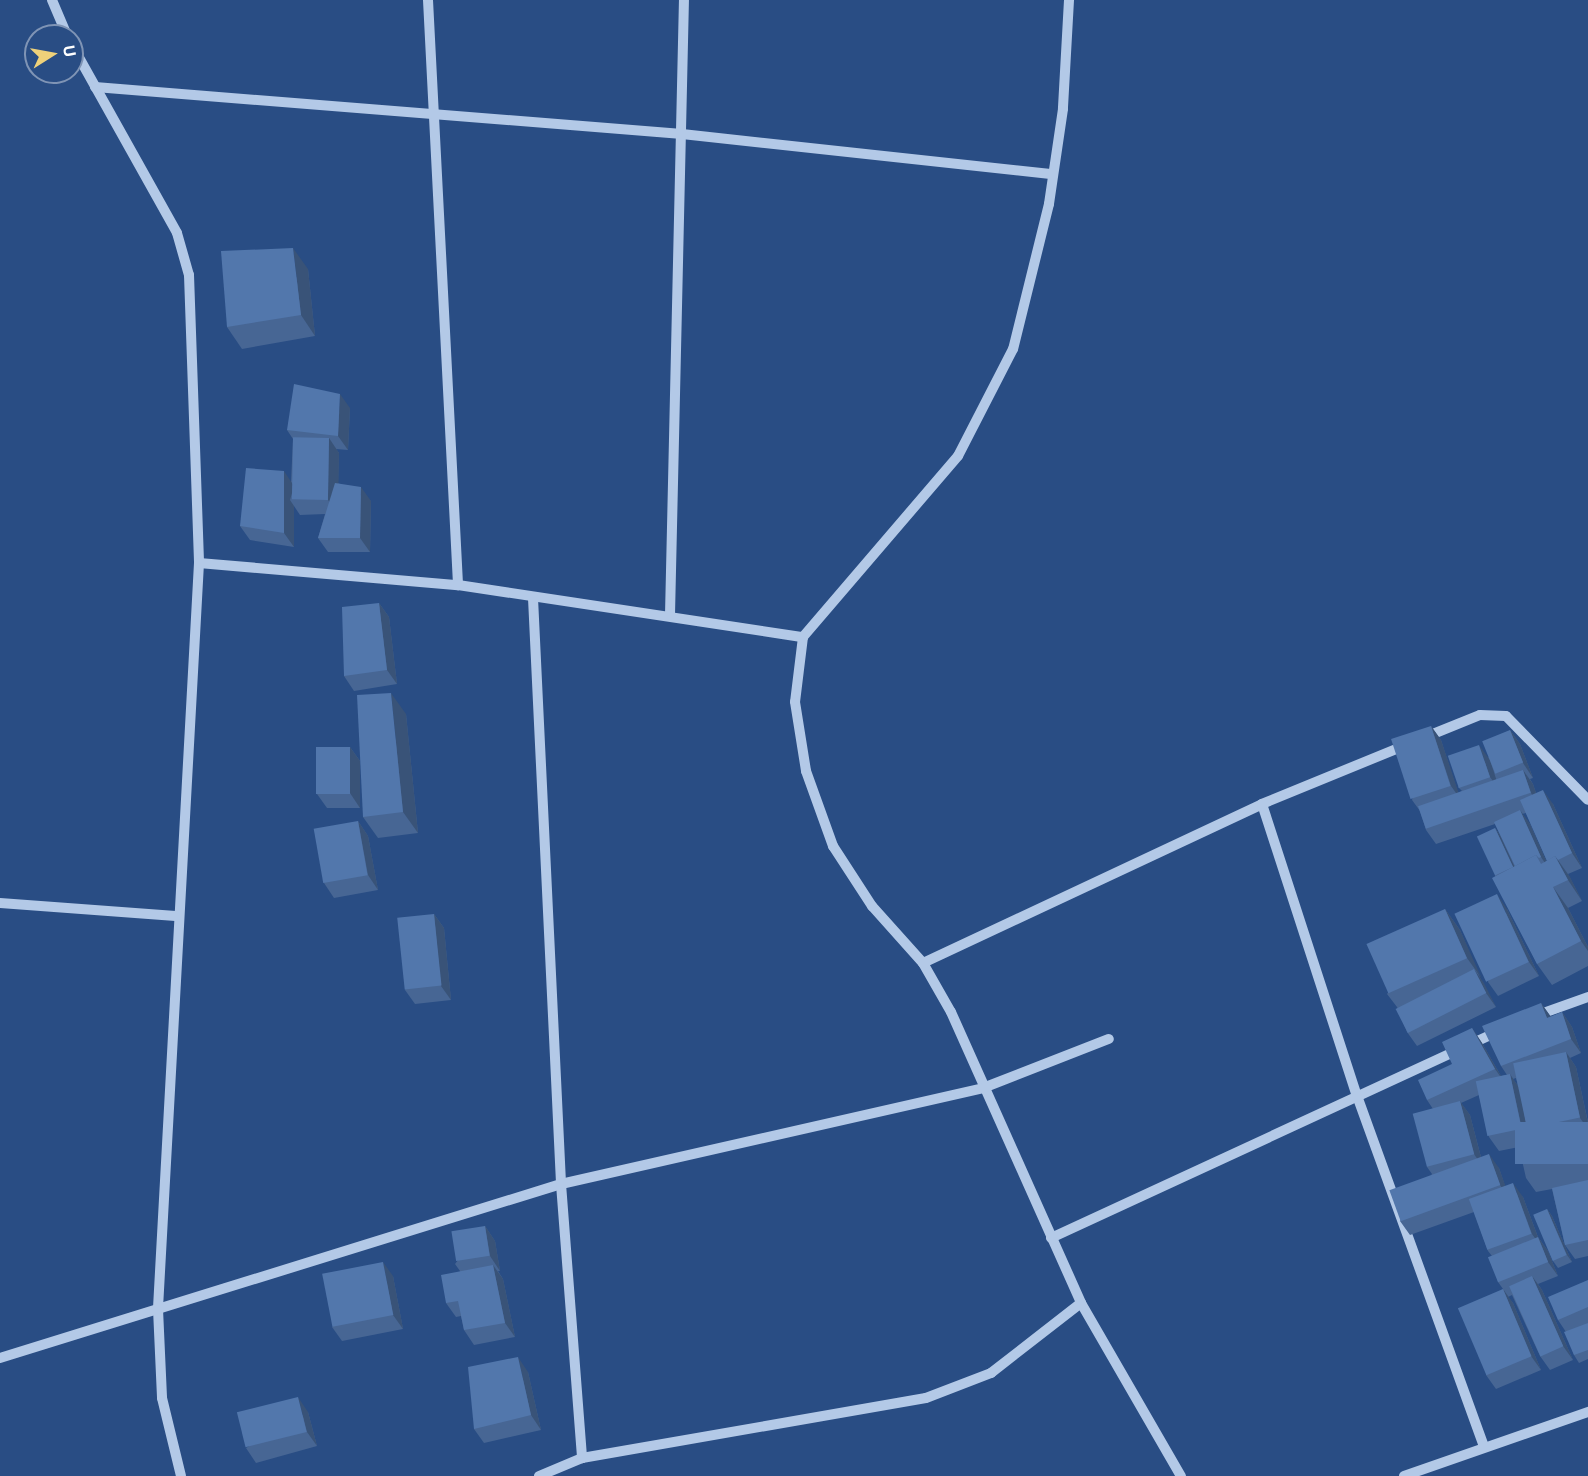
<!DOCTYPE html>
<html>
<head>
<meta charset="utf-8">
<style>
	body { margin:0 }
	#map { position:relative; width:1588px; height:1476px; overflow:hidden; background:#294d84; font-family:"Noto Sans",sans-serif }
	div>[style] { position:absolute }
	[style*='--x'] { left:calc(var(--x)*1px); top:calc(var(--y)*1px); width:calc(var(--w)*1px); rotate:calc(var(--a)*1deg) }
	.minor>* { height:10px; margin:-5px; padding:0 5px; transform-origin:5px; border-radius:5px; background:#b3c9e7 }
	.wall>* { inset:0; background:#476694 }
	.shaded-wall>* { inset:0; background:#395378 }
	.building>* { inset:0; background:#5277ac; transform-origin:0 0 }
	span { translate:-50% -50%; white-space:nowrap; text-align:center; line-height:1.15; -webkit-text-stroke:4.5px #294d84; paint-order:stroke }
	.north { position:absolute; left:24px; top:24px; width:60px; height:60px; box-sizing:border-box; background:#294d84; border:2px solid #7f94b5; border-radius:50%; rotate:79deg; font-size:16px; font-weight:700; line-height:24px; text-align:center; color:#fff }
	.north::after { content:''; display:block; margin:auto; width:21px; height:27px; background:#eed17a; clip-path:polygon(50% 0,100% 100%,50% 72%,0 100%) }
</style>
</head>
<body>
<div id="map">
	<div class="minor">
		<div style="--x:52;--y:0;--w:39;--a:67"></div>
		<div style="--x:428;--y:0;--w:586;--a:87.06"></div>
		<div style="--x:1069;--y:0;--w:109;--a:93.2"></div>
		<div style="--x:1063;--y:109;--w:96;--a:98.4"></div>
		<div style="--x:1049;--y:204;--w:149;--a:103.9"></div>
		<div style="--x:1013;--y:349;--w:120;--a:117.2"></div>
		<div style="--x:958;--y:456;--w:238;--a:130.6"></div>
		<div style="--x:803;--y:637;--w:65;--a:97"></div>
		<div style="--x:795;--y:702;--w:70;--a:80.9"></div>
		<div style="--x:806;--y:771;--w:80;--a:70.2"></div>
		<div style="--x:833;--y:846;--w:72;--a:57"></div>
		<div style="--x:872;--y:906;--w:76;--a:48.2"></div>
		<div style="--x:923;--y:963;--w:56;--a:60.3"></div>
		<div style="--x:951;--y:1012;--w:319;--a:65.9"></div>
		<div style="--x:1081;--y:1303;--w:200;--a:60"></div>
		<div style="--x:72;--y:45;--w:215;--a:60.8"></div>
		<div style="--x:177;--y:233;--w:44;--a:74.1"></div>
		<div style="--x:189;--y:275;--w:288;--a:88"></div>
		<div style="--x:199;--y:563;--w:747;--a:93.15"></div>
		<div style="--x:158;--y:1309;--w:89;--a:87.4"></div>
		<div style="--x:162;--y:1398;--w:80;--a:76.3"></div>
		<div style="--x:95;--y:87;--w:589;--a:4.58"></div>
		<div style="--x:682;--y:134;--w:373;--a:6.2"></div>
		<div style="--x:199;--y:563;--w:260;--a:4.9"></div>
		<div style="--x:458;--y:585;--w:349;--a:8.6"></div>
		<div style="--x:533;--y:598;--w:587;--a:87.26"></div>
		<div style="--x:561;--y:1184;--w:275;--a:85.6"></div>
		<div style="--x:670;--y:615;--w:615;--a:-88.7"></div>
		<div style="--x:1423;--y:738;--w:61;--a:-22"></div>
		<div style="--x:1480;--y:715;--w:26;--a:2"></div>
		<div style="--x:1506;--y:716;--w:117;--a:45.7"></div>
		<div style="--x:1262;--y:804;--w:304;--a:72"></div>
		<div style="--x:1356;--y:1093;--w:376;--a:70.1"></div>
		<div style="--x:0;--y:903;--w:176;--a:4.2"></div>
		<div style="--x:923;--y:963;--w:374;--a:-25.1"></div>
		<div style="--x:1262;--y:804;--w:158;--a:-22.3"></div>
		<div style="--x:1535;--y:1016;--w:56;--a:-19.7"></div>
		<div style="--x:1051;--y:1238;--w:493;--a:-24.8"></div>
		<div style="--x:0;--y:1358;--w:587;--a:-17.23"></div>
		<div style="--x:561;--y:1184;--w:433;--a:-12.8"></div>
		<div style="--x:983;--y:1088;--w:135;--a:-21.3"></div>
		<div style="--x:539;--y:1476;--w:47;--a:-22.7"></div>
		<div style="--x:582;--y:1458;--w:349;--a:-9.9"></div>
		<div style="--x:926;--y:1398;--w:70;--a:-21"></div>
		<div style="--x:991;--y:1373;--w:114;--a:-37.9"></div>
		<div style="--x:1404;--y:1476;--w:195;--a:-19.2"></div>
	</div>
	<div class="wall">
		<div style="clip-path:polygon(308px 269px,315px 336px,242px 349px,227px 327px)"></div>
		<div style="clip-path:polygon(350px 408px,348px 450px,336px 449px,339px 453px,338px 483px,371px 501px,370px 552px,328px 552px,318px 538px,325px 514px,300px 515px,294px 506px,294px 547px,250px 540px,240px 526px,291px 482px,293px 439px,287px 430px)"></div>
		<div style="clip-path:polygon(379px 603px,389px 617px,397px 684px,354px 691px,344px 676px)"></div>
		<div style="clip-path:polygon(406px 714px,418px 833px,378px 838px,363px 817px)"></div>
		<div style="clip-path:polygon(evenodd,1431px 726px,1441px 740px,1458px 793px,1462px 791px,1458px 787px,1488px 758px,1510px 730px,1520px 744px,1533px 778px,1530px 779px,1533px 784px,1536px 793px,1553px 804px,1582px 868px,1568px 874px,1582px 901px,1568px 908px,1588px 947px,1588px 966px,1552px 985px,1537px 964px,1495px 876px,1495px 828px,1500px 835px,1515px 866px,1495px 824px,1436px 844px,1426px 830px,1420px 811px,1412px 800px,1431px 726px,1526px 813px,1547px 861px,1546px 861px,1530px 824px,1522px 814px,1526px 813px)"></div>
		<div style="clip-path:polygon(350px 747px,360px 761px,360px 808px,327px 808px,317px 794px)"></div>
		<div style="clip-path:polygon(358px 821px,368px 836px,378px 890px,334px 898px,324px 883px)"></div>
		<div style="clip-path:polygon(1445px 909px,1460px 930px,1481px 980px,1496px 1007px,1417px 1046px,1407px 1032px,1397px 1007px,1387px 994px)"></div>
		<div style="clip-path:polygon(1507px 909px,1539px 976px,1498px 996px,1488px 982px)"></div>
		<div style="clip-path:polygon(434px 914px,444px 928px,451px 1000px,415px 1004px,405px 990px)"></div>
		<div style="clip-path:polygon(evenodd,1541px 1003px,1551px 1017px,1562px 1012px,1572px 1027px,1581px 1053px,1570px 1058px,1576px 1067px,1588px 1122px,1588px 1256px,1575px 1259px,1565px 1245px,1552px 1189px,1536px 1192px,1526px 1178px,1519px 1147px,1499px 1151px,1489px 1137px,1479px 1095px,1461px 1103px,1470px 1115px,1481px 1157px,1499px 1168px,1505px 1186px,1523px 1197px,1538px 1237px,1548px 1251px,1558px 1276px,1538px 1284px,1542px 1290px,1573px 1360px,1550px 1370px,1540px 1356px,1512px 1295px,1508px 1297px,1513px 1303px,1541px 1370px,1496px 1389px,1486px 1375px,1503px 1289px,1498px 1282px,1492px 1256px,1488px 1251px,1474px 1212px,1410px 1235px,1400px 1221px,1432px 1174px,1427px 1167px,1433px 1109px,1427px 1100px,1452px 1064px,1472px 1028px,1482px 1043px,1501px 1076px,1507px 1075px,1501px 1066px,1541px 1003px,1516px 1078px,1518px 1086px,1513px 1079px,1516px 1078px)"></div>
		<div style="clip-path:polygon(1547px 1209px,1552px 1216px,1572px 1262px,1558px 1268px,1553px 1261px)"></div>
		<div style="clip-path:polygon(485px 1226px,495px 1241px,500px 1271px,498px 1271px,503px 1279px,515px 1337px,474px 1345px,464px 1330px,461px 1316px,456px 1317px,446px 1303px,460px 1271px,455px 1264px)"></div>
		<div style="clip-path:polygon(393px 1276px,403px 1329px,342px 1341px,332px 1327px)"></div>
		<div style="clip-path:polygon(1588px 1280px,1588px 1359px,1579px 1363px,1574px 1355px,1566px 1332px,1558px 1320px)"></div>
		<div style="clip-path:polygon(528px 1372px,541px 1430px,484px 1443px,474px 1429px)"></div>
		<div style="clip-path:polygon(308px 1412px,317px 1446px,256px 1463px,246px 1448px)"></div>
	</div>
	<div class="shaded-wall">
		<div style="clip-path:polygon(293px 248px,308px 269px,315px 336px,301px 315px)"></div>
		<div style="clip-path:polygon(340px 394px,350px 408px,348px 450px,338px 436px)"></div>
		<div style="clip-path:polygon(329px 438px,339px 453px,338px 514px,328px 500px)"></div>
		<div style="clip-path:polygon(284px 471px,294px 486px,290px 500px,294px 506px,294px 547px,284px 533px)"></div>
		<div style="clip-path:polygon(361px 487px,371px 501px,370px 552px,360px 538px)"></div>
		<div style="clip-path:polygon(379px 603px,389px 617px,397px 684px,387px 670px)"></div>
		<div style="clip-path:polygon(391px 693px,406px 714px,418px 833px,403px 812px)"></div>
		<div style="clip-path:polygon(1431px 726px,1441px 740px,1461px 800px,1451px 786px)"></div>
		<div style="clip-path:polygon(1510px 730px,1520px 744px,1533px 778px,1523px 763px)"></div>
		<div style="clip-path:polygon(1479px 745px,1490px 760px,1500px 791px,1490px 777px)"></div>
		<div style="clip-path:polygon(350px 747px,360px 761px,360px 808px,350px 793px)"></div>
		<div style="clip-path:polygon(1523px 770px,1533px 784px,1541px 808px,1531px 793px)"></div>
		<div style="clip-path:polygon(1543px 790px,1553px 804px,1582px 868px,1572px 853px)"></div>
		<div style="clip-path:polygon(1520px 810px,1530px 824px,1551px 872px,1541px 857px)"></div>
		<div style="clip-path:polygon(358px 821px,368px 836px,378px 890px,368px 875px)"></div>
		<div style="clip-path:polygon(1495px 828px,1500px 835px,1522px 883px,1517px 876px)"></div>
		<div style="clip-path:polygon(1555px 856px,1570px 877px,1582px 901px,1568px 880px)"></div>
		<div style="clip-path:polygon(1553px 887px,1568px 908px,1588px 947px,1588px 951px,1581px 941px)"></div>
		<div style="clip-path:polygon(1497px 894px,1507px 909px,1539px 976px,1529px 962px)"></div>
		<div style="clip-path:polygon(1445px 909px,1460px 930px,1482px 979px,1467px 958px)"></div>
		<div style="clip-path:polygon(434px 914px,444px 928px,451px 1000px,441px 986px)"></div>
		<div style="clip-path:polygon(1474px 969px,1484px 983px,1496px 1007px,1486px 993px)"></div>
		<div style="clip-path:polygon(1541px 1003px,1551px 1017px,1547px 1018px)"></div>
		<div style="clip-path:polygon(1562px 1012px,1572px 1027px,1581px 1053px,1571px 1039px)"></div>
		<div style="clip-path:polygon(1472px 1028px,1482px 1043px,1505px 1083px,1495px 1069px)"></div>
		<div style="clip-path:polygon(1566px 1052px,1576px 1067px,1588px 1123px,1588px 1129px,1580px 1118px)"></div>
		<div style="clip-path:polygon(1510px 1074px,1520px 1089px,1527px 1129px,1529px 1132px,1532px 1144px,1522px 1129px)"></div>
		<div style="clip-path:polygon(1460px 1101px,1470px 1115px,1484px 1169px,1474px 1154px)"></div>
		<div style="clip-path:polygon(1489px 1154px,1499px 1168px,1510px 1199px,1500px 1185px)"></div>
		<div style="clip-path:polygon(1513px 1183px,1523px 1197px,1542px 1248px,1532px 1234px)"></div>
		<div style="clip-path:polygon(1547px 1209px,1552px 1216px,1572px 1262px,1567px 1255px)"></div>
		<div style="clip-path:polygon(485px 1226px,495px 1241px,500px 1271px,490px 1256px)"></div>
		<div style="clip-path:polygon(1538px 1237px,1548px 1251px,1558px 1276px,1548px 1262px)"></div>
		<div style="clip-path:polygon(383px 1262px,393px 1276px,403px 1329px,393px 1315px)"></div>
		<div style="clip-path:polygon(493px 1265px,503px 1279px,515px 1337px,505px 1323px)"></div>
		<div style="clip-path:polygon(1532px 1276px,1542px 1290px,1573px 1360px,1563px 1346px)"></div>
		<div style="clip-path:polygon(1503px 1289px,1513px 1303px,1541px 1370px,1531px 1356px)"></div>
		<div style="clip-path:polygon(518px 1357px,528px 1372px,541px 1430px,531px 1415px)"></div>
		<div style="clip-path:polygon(298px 1397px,308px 1412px,317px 1446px,307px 1432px)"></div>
	</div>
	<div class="building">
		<div style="clip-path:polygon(293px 248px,301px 315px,227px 327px,221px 251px)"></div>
		<div style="clip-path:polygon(294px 384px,340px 394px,338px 436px,287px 430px)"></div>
		<div style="left:329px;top:438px;width:62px;height:36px;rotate:91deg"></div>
		<div style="clip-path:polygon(246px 468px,284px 471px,284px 533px,240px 526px)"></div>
		<div style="clip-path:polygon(335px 483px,361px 487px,360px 538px,318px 538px)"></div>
		<div style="clip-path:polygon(379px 603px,387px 670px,344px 676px,342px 607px)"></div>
		<div style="clip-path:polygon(391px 693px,403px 812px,363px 817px,357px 695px)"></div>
		<div style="left:1431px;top:726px;width:63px;height:42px;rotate:72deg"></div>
		<div style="left:1510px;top:730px;width:35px;height:30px;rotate:68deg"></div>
		<div style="left:1479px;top:745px;width:34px;height:33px;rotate:71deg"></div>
		<div style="left:316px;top:747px;width:34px;height:47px"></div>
		<div style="left:1523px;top:770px;width:24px;height:111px;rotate:71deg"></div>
		<div style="clip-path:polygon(1543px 790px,1572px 853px,1558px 860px,1555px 856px,1547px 861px,1520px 800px)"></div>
		<div style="clip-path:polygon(1520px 810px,1541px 857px,1539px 858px,1536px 855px,1515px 866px,1494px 822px)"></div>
		<div style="left:358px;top:821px;width:55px;height:45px;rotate:80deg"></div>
		<div style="left:1495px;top:828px;width:43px;height:20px;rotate:65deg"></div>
		<div style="clip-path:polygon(1536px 855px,1541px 864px,1555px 856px,1568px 880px,1553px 887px,1581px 941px,1537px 964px,1492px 878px)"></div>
		<div style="left:1497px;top:894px;width:75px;height:47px;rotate:65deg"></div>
		<div style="left:1445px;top:909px;width:54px;height:86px;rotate:66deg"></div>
		<div style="left:434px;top:914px;width:72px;height:37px;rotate:84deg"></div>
		<div style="left:1474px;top:969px;width:27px;height:88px;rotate:63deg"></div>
		<div style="clip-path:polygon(1541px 1003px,1547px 1018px,1562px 1012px,1571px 1039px,1501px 1066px,1482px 1026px)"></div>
		<div style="clip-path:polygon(1472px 1028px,1495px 1069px,1427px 1100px,1418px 1080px,1452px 1064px,1442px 1042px)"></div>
		<div style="left:1566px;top:1052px;width:67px;height:54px;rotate:78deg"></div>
		<div style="left:1510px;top:1074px;width:56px;height:35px;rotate:78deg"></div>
		<div style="left:1460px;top:1101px;width:55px;height:49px;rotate:75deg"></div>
		<div style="left:1588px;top:1122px;width:42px;height:73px;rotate:90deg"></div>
		<div style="left:1489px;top:1154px;width:33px;height:106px;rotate:70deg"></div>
		<div style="clip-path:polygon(1588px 1180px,1588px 1240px,1565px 1245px,1552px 1188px)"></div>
		<div style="left:1513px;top:1183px;width:54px;height:47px;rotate:70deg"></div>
		<div style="left:1547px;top:1209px;width:50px;height:15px;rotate:67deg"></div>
		<div style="left:485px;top:1226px;width:30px;height:34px;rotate:81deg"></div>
		<div style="left:1538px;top:1237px;width:27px;height:54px;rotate:68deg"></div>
		<div style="left:383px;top:1262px;width:54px;height:62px;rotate:79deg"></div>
		<div style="clip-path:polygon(493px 1265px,505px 1323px,464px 1330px,458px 1301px,446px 1303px,441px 1275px)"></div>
		<div style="left:1532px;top:1276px;width:77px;height:25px;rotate:66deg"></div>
		<div style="clip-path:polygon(1588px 1280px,1588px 1307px,1558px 1320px,1548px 1297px)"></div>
		<div style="left:1503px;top:1289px;width:73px;height:49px;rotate:67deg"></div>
		<div style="clip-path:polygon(1588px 1323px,1588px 1350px,1574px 1355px,1564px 1332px)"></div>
		<div style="clip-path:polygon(518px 1357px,531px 1415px,474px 1429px,468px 1367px)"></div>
		<div style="left:298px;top:1397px;width:36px;height:63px;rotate:76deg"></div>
	</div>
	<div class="north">U</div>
</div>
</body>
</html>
